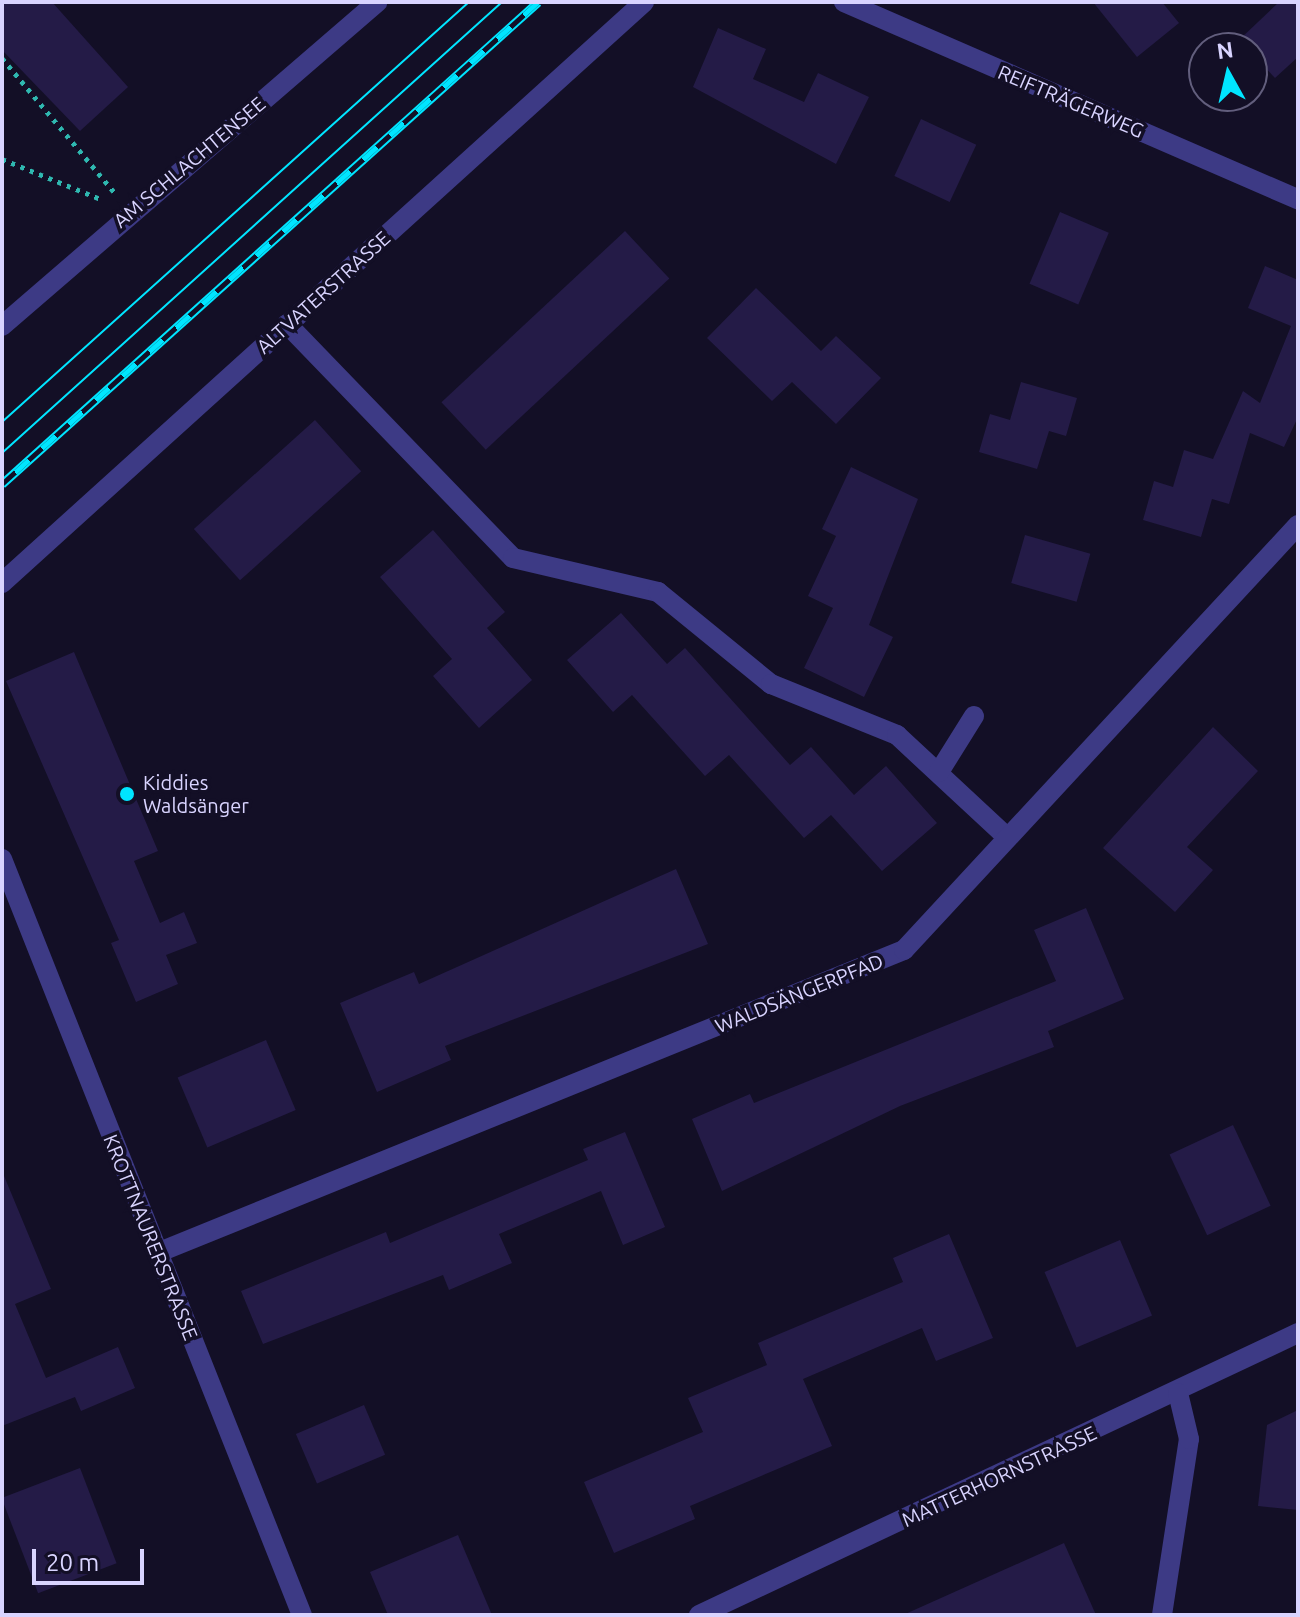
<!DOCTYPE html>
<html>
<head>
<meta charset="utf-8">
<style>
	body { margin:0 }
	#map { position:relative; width:1300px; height:1617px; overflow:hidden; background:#130f26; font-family:Ubuntu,sans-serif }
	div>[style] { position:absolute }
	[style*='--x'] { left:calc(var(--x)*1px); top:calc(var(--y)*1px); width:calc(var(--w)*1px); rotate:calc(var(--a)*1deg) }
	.building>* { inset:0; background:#241b47; transform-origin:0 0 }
	.path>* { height:5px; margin-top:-2.5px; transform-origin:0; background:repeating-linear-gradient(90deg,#2fb8b0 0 4px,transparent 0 10px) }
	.service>* { height:20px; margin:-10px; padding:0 10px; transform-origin:10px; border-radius:10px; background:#3d3a85 }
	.minor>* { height:20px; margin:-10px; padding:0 10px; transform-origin:10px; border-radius:10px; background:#3d3a85 }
	.tram>* { height:2px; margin:-1px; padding:0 1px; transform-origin:1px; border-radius:1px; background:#00e5ff }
	.rail>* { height:9px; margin-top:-4.5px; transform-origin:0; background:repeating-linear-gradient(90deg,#130f26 0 18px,#00e5ff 0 36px); box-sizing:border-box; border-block:2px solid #00e5ff }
	.dots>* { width:22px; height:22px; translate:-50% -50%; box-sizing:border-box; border:4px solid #130f26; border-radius:50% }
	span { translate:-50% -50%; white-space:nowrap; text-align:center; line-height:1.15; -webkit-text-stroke:7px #130f26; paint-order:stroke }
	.street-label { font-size:20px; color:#d9d4ff }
	.poi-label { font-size:20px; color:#d9d4ff }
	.left { translate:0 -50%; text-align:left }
	.frame { position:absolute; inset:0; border:4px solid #d9d4ff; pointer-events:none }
	.north { position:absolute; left:1188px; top:32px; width:80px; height:80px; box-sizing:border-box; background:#130f26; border:2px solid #625e7d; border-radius:50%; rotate:352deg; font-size:22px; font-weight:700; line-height:32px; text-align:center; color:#d9d4ff }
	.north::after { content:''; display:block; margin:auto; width:28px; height:36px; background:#00e5ff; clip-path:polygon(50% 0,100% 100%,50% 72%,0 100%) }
	.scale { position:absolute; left:32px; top:1549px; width:112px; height:36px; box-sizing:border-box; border:4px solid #d9d4ff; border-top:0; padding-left:10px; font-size:24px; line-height:28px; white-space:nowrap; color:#d9d4ff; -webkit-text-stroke:6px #130f26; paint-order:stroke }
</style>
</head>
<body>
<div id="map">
	<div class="building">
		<div style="clip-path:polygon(2px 2px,52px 2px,128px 87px,80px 131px,2px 50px)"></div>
		<div style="clip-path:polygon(1093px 2px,1162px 2px,1179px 23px,1137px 57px)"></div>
		<div style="clip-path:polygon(1279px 2px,1298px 2px,1298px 57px,1275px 78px,1239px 40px)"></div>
		<div style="clip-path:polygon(718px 28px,766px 49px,753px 79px,804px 102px,818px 73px,869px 97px,836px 164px,693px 87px)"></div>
		<div style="left:921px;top:119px;width:61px;height:63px;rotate:25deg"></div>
		<div style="left:1060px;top:212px;width:53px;height:78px;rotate:23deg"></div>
		<div style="left:625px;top:231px;width:65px;height:251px;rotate:47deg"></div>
		<div style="clip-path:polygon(1265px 266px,1298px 280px,1298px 417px,1284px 447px,1250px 433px,1229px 504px,1212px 499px,1201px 537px,1143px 520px,1154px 481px,1173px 487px,1184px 450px,1213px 459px,1243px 391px,1260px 403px,1291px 326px,1248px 308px)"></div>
		<div style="clip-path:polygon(756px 288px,821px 351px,836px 336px,881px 378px,836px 424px,792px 382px,772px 401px,707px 338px)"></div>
		<div style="clip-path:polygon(1021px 382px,1077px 398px,1066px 436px,1049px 431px,1037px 469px,979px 452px,990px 414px,1010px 420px)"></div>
		<div style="left:315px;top:420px;width:69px;height:163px;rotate:48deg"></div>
		<div style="clip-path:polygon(851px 467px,918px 499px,869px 625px,893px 637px,864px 697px,804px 668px,833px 608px,808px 596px,836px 536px,822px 529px)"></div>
		<div style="clip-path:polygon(433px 530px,505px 612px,487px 628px,532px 680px,479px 728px,433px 676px,452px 659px,380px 577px)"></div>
		<div style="left:1025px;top:535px;width:68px;height:50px;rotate:16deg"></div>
		<div style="clip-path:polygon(621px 613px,667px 664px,685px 648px,790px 765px,811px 747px,854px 795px,886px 766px,937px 823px,882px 871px,831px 815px,804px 838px,729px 755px,705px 776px,632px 695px,613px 712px,567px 660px)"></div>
		<div style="clip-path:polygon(74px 652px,158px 851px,134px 861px,160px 923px,184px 912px,197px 943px,166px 955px,178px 984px,136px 1002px,111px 943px,119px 940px,6px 681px)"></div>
		<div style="clip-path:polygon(1213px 727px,1258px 771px,1187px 847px,1213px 870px,1175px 912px,1103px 848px)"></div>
		<div style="clip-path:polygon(676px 869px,708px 944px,445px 1046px,451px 1060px,377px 1092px,340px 1003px,414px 972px,419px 984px)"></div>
		<div style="clip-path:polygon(1086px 908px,1124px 999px,1048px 1031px,1054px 1047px,900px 1106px,722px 1191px,692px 1119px,750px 1094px,754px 1103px,1056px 981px,1034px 930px)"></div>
		<div style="left:266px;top:1040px;width:76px;height:96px;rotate:67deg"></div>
		<div style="left:1233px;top:1125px;width:89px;height:70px;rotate:65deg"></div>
		<div style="clip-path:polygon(625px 1132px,665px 1227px,623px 1245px,601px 1191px,499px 1234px,512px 1263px,449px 1290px,443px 1275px,263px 1344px,241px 1291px,386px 1232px,390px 1243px,588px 1160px,583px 1149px)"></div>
		<div style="clip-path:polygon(2px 1171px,51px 1289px,15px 1304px,46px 1378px,118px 1347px,135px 1388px,81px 1411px,75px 1397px,2px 1426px)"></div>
		<div style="clip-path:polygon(949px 1234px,993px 1338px,936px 1361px,922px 1328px,803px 1379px,832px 1446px,690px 1506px,695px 1519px,614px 1553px,584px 1482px,703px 1432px,688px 1398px,767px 1365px,758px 1343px,903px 1282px,893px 1258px)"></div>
		<div style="left:1120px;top:1240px;width:82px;height:82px;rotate:67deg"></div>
		<div style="left:364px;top:1405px;width:54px;height:74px;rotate:67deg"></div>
		<div style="clip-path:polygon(1298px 1410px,1298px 1510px,1258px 1506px,1267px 1425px)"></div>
		<div style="left:80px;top:1468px;width:102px;height:84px;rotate:69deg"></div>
		<div style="clip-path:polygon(458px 1535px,492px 1615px,388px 1615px,370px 1572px)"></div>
		<div style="clip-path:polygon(1064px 1543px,1096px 1615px,903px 1615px)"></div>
	</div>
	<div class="path">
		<div style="--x:2;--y:58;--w:175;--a:50.1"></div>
		<div style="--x:2;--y:159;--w:109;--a:22.1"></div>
	</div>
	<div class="service">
		<div style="--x:287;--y:324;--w:325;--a:46"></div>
		<div style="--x:513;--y:558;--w:149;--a:13.2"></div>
		<div style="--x:658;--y:592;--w:146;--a:39.2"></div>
		<div style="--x:771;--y:684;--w:136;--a:22"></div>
		<div style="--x:897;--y:735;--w:151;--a:42.9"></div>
		<div style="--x:939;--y:772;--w:66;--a:-58"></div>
	</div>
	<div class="minor">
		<div style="--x:844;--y:2;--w:495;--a:23.5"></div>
		<div style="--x:2;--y:326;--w:496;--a:-40.8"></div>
		<div style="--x:2;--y:583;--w:866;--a:-42.14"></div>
		<div style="--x:2;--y:859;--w:813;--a:68.36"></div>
		<div style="--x:157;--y:1253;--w:806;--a:-22.08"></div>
		<div style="--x:904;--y:950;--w:580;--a:-47.17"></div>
		<div style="--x:699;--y:1615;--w:662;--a:-25.21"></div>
		<div style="--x:1162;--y:1615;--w:178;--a:-81.3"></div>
		<div style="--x:1189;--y:1439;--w:47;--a:-103.4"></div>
	</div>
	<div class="tram">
		<div style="--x:2;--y:422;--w:628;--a:-41.97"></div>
		<div style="--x:2;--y:453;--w:673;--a:-42.05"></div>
	</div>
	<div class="rail">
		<div style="--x:2;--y:484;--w:721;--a:-41.96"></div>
	</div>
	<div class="dots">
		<div style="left:127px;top:794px;background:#00e5ff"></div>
	</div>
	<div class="street-label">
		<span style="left:1071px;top:101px;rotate:23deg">REIFTRÄGERWEG</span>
		<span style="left:189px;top:162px;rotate:-40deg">AM SCHLACHTENSEE</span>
		<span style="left:323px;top:292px;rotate:-42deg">ALTVATERSTRASSE</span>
		<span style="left:799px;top:993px;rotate:-22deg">WALDSÄNGERPFAD</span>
		<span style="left:151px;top:1237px;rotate:68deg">KROTTNAURERSTRASSE</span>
		<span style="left:999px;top:1476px;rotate:-25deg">MATTERHORNSTRASSE</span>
	</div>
	<div class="poi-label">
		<span class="left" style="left:143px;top:794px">Kiddies<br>Waldsänger</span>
	</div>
	<div class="frame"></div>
	<div class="north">N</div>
	<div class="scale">20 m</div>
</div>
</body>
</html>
